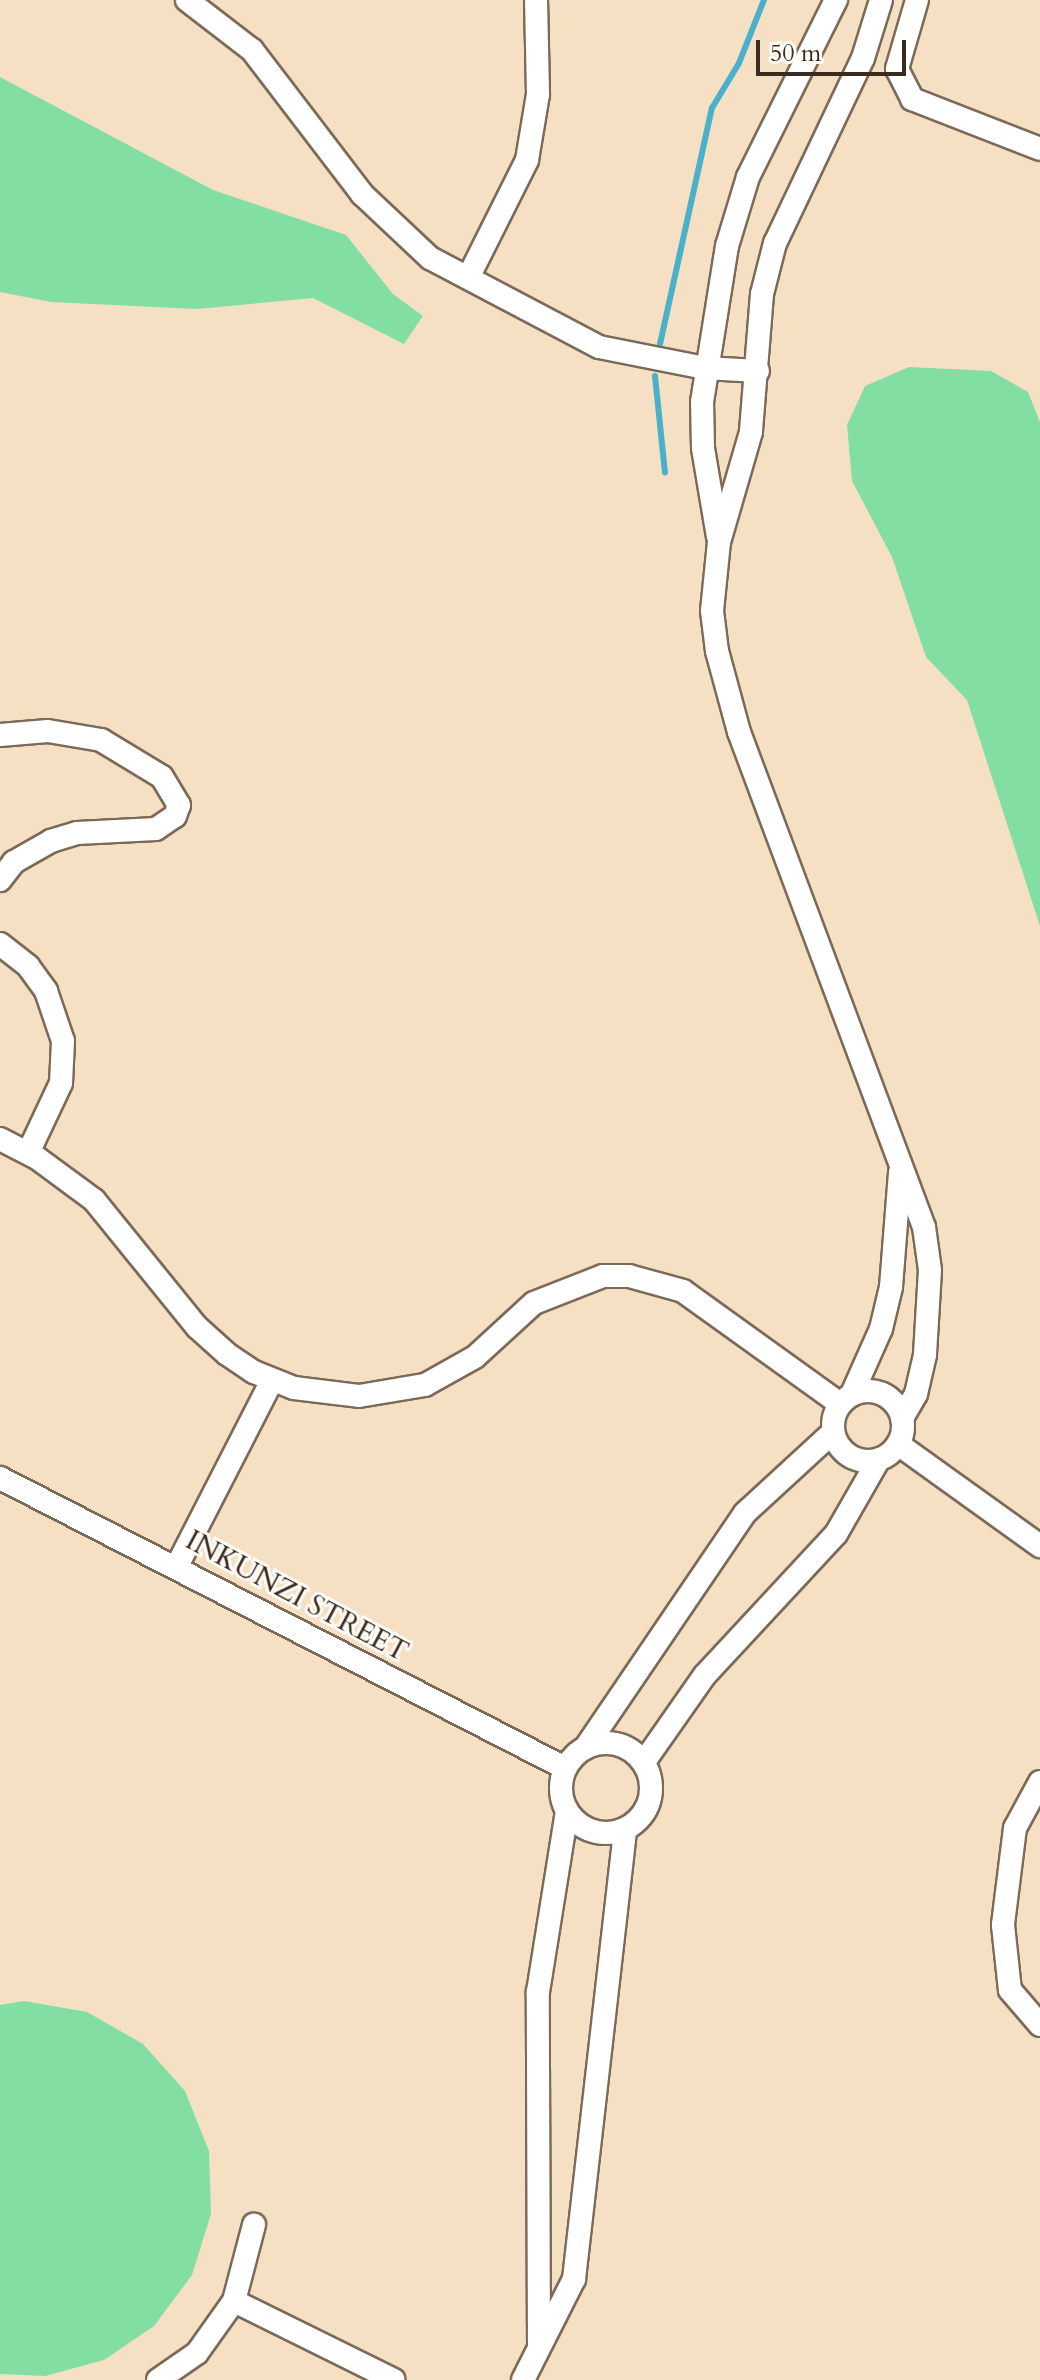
<!DOCTYPE html>
<html>
<head>
<meta charset="utf-8">
<style>
	body { margin:0 }
	#map { position:relative; width:1040px; height:2380px; overflow:hidden; background:#f5e0c4; font-family:Cardo,serif }
	div>[style] { position:absolute }
	[style*='--x'] { left:calc(var(--x)*1px); top:calc(var(--y)*1px); width:calc(var(--w)*1px); rotate:calc(var(--a)*1deg) }
	.green>* { inset:0; background:#83dea4 }
	.stream>* { height:6px; margin:-3px; padding:0 3px; transform-origin:3px; border-radius:3px; background:#4bb0ca }
	.roads { filter:drop-shadow(2px 0 #7c6a58) drop-shadow(-2px 0 #7c6a58) drop-shadow(0 2px #7c6a58) drop-shadow(0 -2px #7c6a58) }
	.minor>* { height:22px; margin:-11px; padding:0 11px; transform-origin:11px; border-radius:11px; background:#fff }
	.minor>.ring { margin:-11px; padding:0; box-sizing:content-box; background:none; border:22px solid #fff; border-radius:50% }
	span { translate:-50% -50%; white-space:nowrap; text-align:center; line-height:1.15; -webkit-text-stroke:6px #fdfcf7; paint-order:stroke }
	.street-label { font-size:28px; color:#3b2a1e }
	.scale { position:absolute; left:756px; top:40px; width:150px; height:36px; box-sizing:border-box; border:4px solid #3b2a1e; border-top:0; padding-left:10px; font-size:24px; line-height:28px; white-space:nowrap; color:#3b2a1e; -webkit-text-stroke:6px #fdfcf7; paint-order:stroke }
</style>
</head>
<body>
<div id="map">
	<div class="green">
		<div style="clip-path:polygon(0 77px,213px 190px,346px 235px,393px 294px,423px 316px,404px 344px,313px 298px,197px 309px,51px 302px,0 292px)"></div>
		<div style="clip-path:polygon(909px 367px,991px 371px,1028px 392px,1040px 422px,1040px 926px,967px 700px,926px 657px,892px 557px,852px 481px,847px 425px,865px 386px)"></div>
		<div style="clip-path:polygon(24px 2001px,87px 2012px,143px 2044px,185px 2091px,209px 2151px,211px 2214px,192px 2275px,154px 2326px,104px 2360px,45px 2376px,0 2374px,0 2005px)"></div>
	</div>
	<div class="stream">
		<div style="--x:660;--y:344;--w:242;--a:-77.6"></div>
		<div style="--x:712;--y:108;--w:52;--a:-59"></div>
		<div style="--x:739;--y:63;--w:68;--a:-68.4"></div>
		<div style="--x:655;--y:376;--w:97;--a:84.1"></div>
	</div>
	<div class="roads">
		<div class="minor">
			<div style="--x:187;--y:0;--w:82;--a:37.6"></div>
			<div style="--x:252;--y:50;--w:181;--a:52.6"></div>
			<div style="--x:362;--y:194;--w:93;--a:43.3"></div>
			<div style="--x:430;--y:258;--w:191;--a:27.8"></div>
			<div style="--x:599;--y:347;--w:108;--a:11.2"></div>
			<div style="--x:705;--y:368;--w:53;--a:3.2"></div>
			<div style="--x:881;--y:0;--w:61;--a:107.2"></div>
			<div style="--x:863;--y:58;--w:205;--a:115.4"></div>
			<div style="--x:775;--y:243;--w:53;--a:104.3"></div>
			<div style="--x:762;--y:294;--w:138;--a:94.6"></div>
			<div style="--x:751;--y:432;--w:115;--a:106.2"></div>
			<div style="--x:719;--y:542;--w:69;--a:95.8"></div>
			<div style="--x:712;--y:611;--w:40;--a:82.9"></div>
			<div style="--x:717;--y:651;--w:84;--a:74.8"></div>
			<div style="--x:739;--y:732;--w:528;--a:69.51"></div>
			<div style="--x:924;--y:1227;--w:43;--a:82.1"></div>
			<div style="--x:930;--y:1270;--w:85;--a:93.4"></div>
			<div style="--x:925;--y:1355;--w:40;--a:103"></div>
			<div style="--x:916;--y:1394;--w:28;--a:120"></div>
			<div style="--x:917;--y:0;--w:72;--a:106.2"></div>
			<div style="--x:897;--y:69;--w:34;--a:63"></div>
			<div style="--x:912;--y:99;--w:137;--a:21.3"></div>
			<div style="--x:469;--y:276;--w:130;--a:-63.4"></div>
			<div style="--x:527;--y:160;--w:67;--a:-80.5"></div>
			<div style="--x:538;--y:94;--w:94;--a:-91.2"></div>
			<div style="--x:718;--y:537;--w:90;--a:-99.6"></div>
			<div style="--x:703;--y:448;--w:46;--a:-91.2"></div>
			<div style="--x:702;--y:402;--w:158;--a:-80.9"></div>
			<div style="--x:727;--y:246;--w:72;--a:-73.1"></div>
			<div style="--x:748;--y:177;--w:198;--a:-63.6"></div>
			<div style="--x:0;--y:735;--w:48;--a:-4.8"></div>
			<div style="--x:48;--y:731;--w:54;--a:9.6"></div>
			<div style="--x:101;--y:740;--w:71;--a:31.2"></div>
			<div style="--x:162;--y:777;--w:33;--a:59"></div>
			<div style="--x:179;--y:805;--w:12;--a:110"></div>
			<div style="--x:175;--y:816;--w:23;--a:146"></div>
			<div style="--x:156;--y:829;--w:79;--a:177.1"></div>
			<div style="--x:77;--y:833;--w:27;--a:163"></div>
			<div style="--x:51;--y:841;--w:43;--a:150.4"></div>
			<div style="--x:14;--y:862;--w:23;--a:128"></div>
			<div style="--x:0;--y:944;--w:36;--a:38"></div>
			<div style="--x:28;--y:966;--w:31;--a:54"></div>
			<div style="--x:46;--y:991;--w:53;--a:71.2"></div>
			<div style="--x:63;--y:1041;--w:42;--a:92.7"></div>
			<div style="--x:61;--y:1083;--w:77;--a:115.2"></div>
			<div style="--x:0;--y:1139;--w:42;--a:27.2"></div>
			<div style="--x:37;--y:1158;--w:71;--a:36.4"></div>
			<div style="--x:94;--y:1200;--w:164;--a:51"></div>
			<div style="--x:197;--y:1327;--w:40;--a:42"></div>
			<div style="--x:227;--y:1354;--w:32;--a:34"></div>
			<div style="--x:254;--y:1372;--w:43;--a:21.8"></div>
			<div style="--x:294;--y:1388;--w:65;--a:7"></div>
			<div style="--x:359;--y:1396;--w:67;--a:-9.5"></div>
			<div style="--x:425;--y:1385;--w:57;--a:-29.2"></div>
			<div style="--x:475;--y:1357;--w:80;--a:-42.5"></div>
			<div style="--x:534;--y:1303;--w:74;--a:-21.4"></div>
			<div style="--x:603;--y:1276;--w:26;--a:0"></div>
			<div style="--x:629;--y:1276;--w:56;--a:15.5"></div>
			<div style="--x:683;--y:1291;--w:193;--a:35.7"></div>
			<div class="ring" style="left:833px;top:1391px;width:48px;height:48px"></div>
			<div style="--x:852;--y:1394;--w:71;--a:-66"></div>
			<div style="--x:881;--y:1329;--w:43;--a:-76.6"></div>
			<div style="--x:891;--y:1287;--w:115;--a:-85.5"></div>
			<div style="--x:898;--y:1444;--w:175;--a:35.7"></div>
			<div style="--x:0;--y:1478;--w:635;--a:27.17"></div>
			<div style="--x:177;--y:1566;--w:209;--a:-62.9"></div>
			<div class="ring" style="left:561px;top:1743px;width:68px;height:68px"></div>
			<div style="--x:586;--y:1747;--w:283;--a:-55.8"></div>
			<div style="--x:745;--y:1513;--w:120;--a:-42.6"></div>
			<div style="--x:644;--y:1762;--w:106;--a:-55"></div>
			<div style="--x:705;--y:1675;--w:192;--a:-47.1"></div>
			<div style="--x:836;--y:1534;--w:86;--a:-60.2"></div>
			<div style="--x:1040;--y:1782;--w:52;--a:118.5"></div>
			<div style="--x:1015;--y:1828;--w:98;--a:97.1"></div>
			<div style="--x:1003;--y:1925;--w:65;--a:83.9"></div>
			<div style="--x:1010;--y:1990;--w:46;--a:49.4"></div>
			<div style="--x:234;--y:2301;--w:178;--a:26.3"></div>
			<div style="--x:539;--y:2347;--w:355;--a:-90.2"></div>
			<div style="--x:538;--y:1992;--w:183;--a:-80.9"></div>
			<div style="--x:158;--y:2380;--w:47;--a:-34.7"></div>
			<div style="--x:197;--y:2353;--w:64;--a:-54.6"></div>
			<div style="--x:234;--y:2301;--w:79;--a:-75.3"></div>
			<div style="--x:523;--y:2380;--w:113;--a:-63.2"></div>
			<div style="--x:574;--y:2279;--w:453;--a:-83.5"></div>
		</div>
	</div>
	<div class="street-label">
		<span style="left:297px;top:1596px;rotate:28deg">INKUNZI STREET</span>
	</div>
	<div class="scale">50 m</div>
</div>
</body>
</html>
